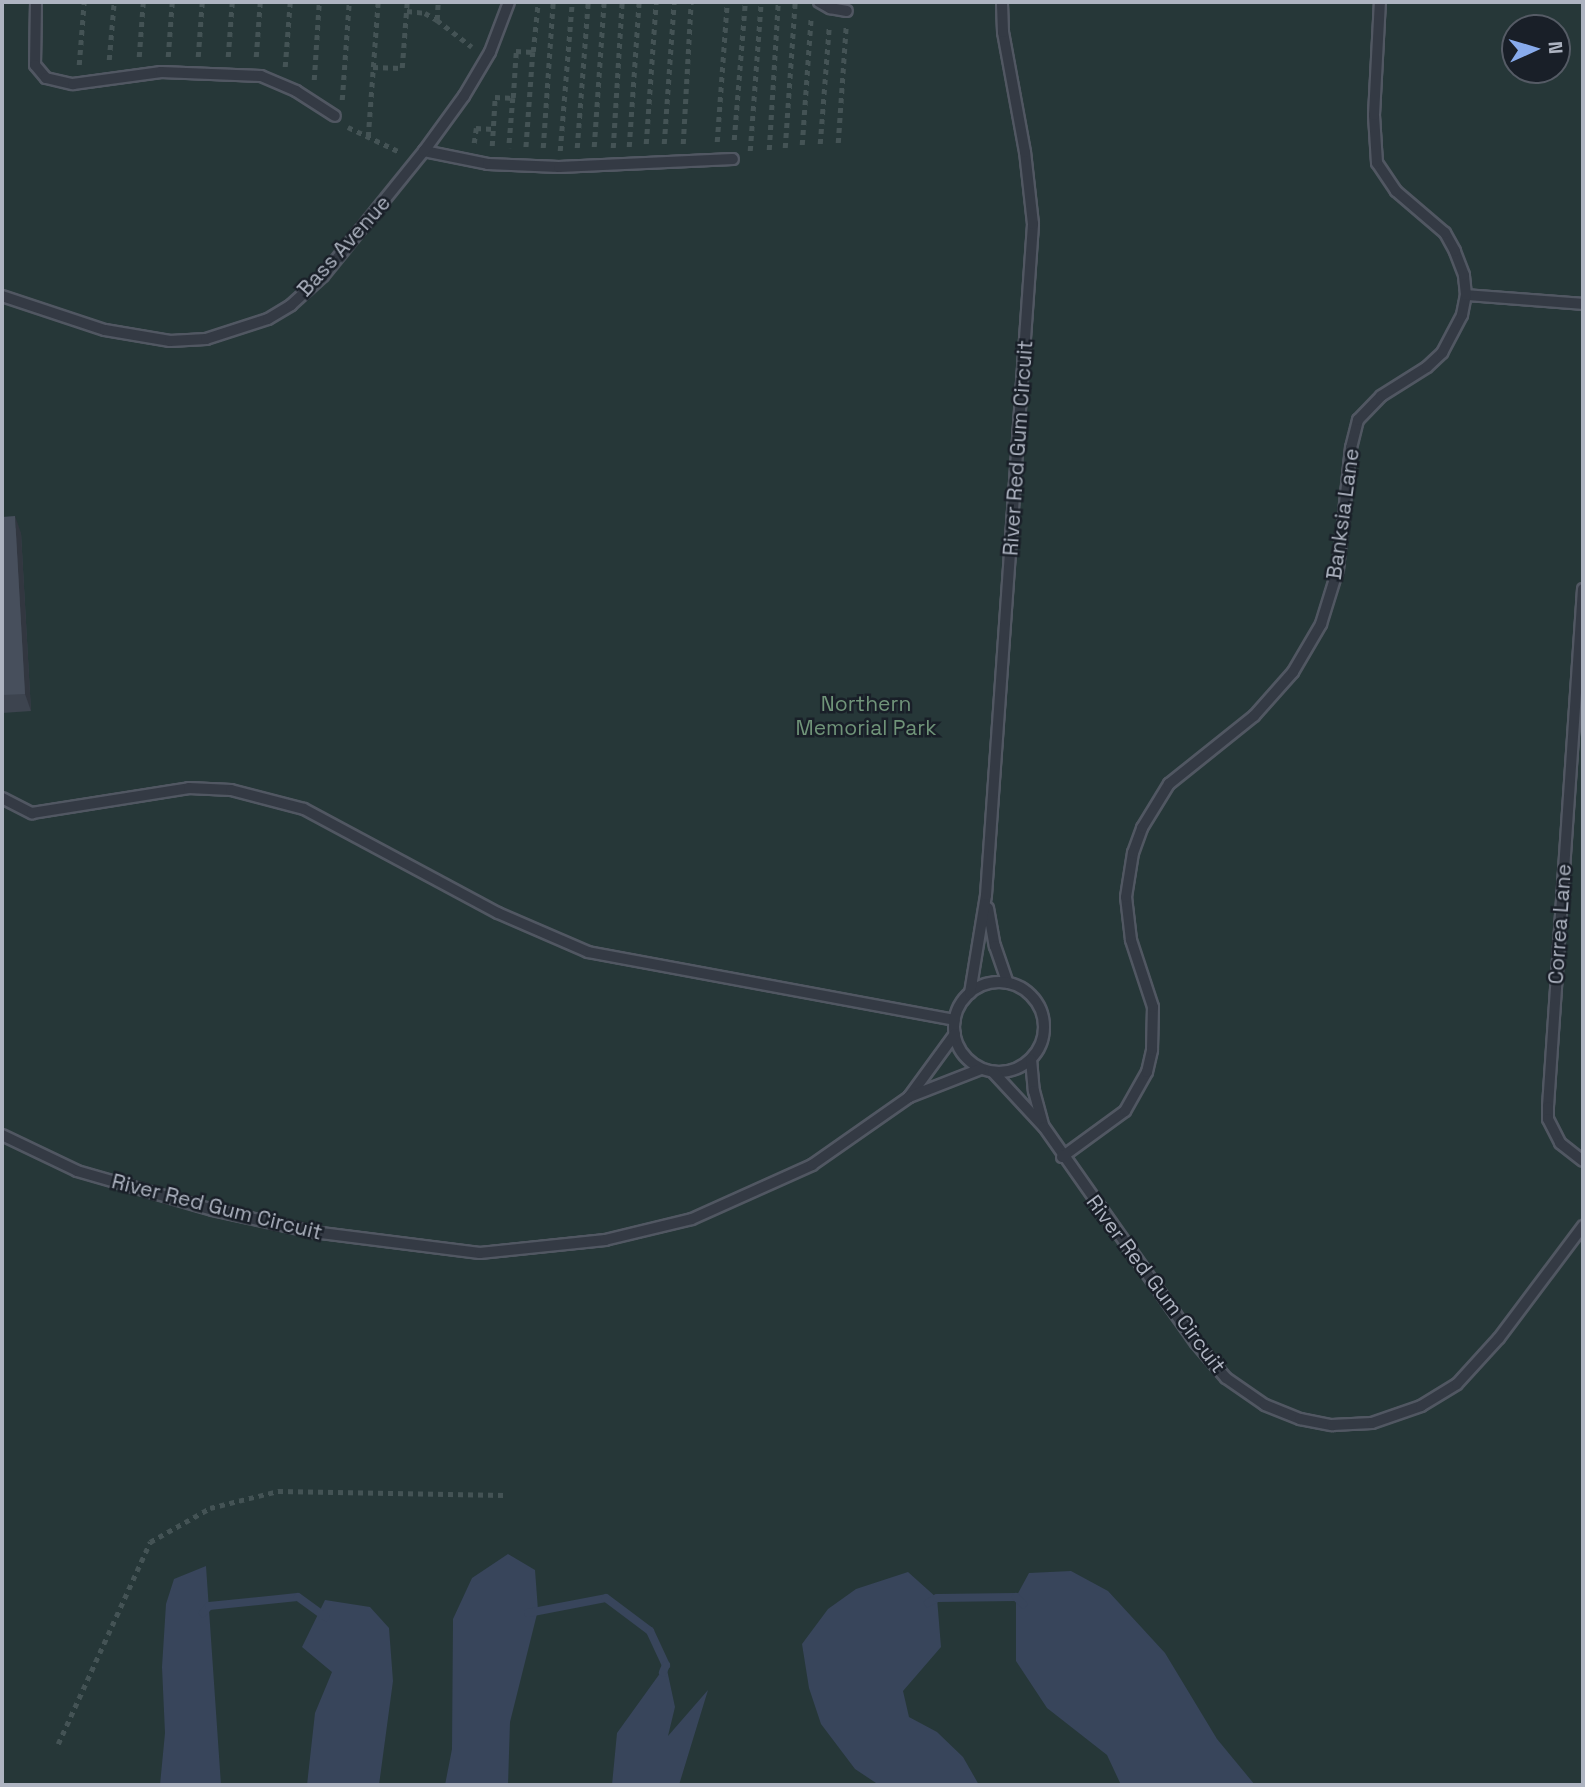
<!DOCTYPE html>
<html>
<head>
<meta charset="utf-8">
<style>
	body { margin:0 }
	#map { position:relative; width:1585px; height:1787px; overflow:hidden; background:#212833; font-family:"Space Grotesk",sans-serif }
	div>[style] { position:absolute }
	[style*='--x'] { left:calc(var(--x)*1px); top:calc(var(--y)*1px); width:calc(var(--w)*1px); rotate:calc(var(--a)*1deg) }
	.green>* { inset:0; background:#263738 }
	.water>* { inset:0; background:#38455b }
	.stream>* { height:8px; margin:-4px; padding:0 4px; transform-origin:4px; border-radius:4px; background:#38455b }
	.path>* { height:4.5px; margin-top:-2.25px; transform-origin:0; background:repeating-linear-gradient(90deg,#445355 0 5px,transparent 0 10px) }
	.roads { filter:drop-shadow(2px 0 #515762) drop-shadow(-2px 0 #515762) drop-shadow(0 2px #515762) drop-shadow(0 -2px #515762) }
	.service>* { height:10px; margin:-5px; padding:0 5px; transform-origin:5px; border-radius:5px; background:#343a44 }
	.service>.ring { margin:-5px; padding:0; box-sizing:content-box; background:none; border:10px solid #343a44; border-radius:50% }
	.wall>* { inset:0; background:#3d444f }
	.shaded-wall>* { inset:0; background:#323740 }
	.building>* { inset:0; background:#474f5c }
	span { translate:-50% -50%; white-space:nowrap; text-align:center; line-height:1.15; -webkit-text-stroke:5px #191f28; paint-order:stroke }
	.street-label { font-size:21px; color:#aeb4c1 }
	.park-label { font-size:21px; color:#709479 }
	.frame { position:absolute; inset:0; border:4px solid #aeb4c1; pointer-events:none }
	.north { position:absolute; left:1501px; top:14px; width:70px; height:70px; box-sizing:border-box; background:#191f28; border:2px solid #555b65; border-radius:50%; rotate:86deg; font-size:19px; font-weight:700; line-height:28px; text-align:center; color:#aeb4c1 }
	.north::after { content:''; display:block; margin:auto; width:24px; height:32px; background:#88abec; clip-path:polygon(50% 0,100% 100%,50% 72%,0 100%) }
</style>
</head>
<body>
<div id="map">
	<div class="green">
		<div style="clip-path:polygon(evenodd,2px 2px,1583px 2px,1583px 1785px,2px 1785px,2px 2px,1515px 28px,1557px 28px,1557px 70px,1515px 70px,1515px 28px)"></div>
	</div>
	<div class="water">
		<div style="clip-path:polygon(508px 1554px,535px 1570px,538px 1610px,510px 1722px,508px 1785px,445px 1785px,452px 1749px,453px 1619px,472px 1578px)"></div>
		<div style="clip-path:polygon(206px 1566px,221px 1785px,160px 1785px,165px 1733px,162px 1667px,166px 1604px,174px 1579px)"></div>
		<div style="clip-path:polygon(1071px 1571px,1108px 1591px,1165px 1653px,1217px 1739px,1255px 1785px,1121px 1785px,1107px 1755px,1047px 1708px,1016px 1661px,1016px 1597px,1029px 1573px)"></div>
		<div style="clip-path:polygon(908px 1572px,937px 1598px,941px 1647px,903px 1691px,909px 1717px,937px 1732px,963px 1757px,979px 1785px,879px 1785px,855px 1769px,821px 1724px,809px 1688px,802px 1644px,828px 1609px,856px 1589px)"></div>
		<div style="clip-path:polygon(325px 1600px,370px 1607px,389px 1628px,393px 1681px,379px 1785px,307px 1785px,315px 1713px,332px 1672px,302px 1647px)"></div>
		<div style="clip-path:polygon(666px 1665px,675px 1707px,668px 1736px,708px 1690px,679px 1785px,612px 1785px,617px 1733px)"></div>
	</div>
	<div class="stream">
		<div style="--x:928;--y:1603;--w:10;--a:-29"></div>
		<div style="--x:937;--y:1598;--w:79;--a:-0.7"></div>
		<div style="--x:1016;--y:1597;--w:10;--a:45"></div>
		<div style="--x:203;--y:1613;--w:9;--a:-49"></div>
		<div style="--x:209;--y:1606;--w:89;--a:-5.8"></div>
		<div style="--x:298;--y:1597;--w:34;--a:36"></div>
		<div style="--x:528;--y:1613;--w:79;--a:-10.9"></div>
		<div style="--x:606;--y:1598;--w:55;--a:36.9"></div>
		<div style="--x:650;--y:1631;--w:38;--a:65"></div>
		<div style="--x:666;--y:1665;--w:8;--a:113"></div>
	</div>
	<div class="path">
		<div style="--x:407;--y:11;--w:18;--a:6"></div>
		<div style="--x:425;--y:13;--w:14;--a:30"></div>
		<div style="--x:437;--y:20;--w:18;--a:-87"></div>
		<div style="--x:437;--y:20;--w:44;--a:37.6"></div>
		<div style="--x:533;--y:52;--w:50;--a:-84.3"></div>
		<div style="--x:139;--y:57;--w:55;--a:-85.8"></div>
		<div style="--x:168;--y:57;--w:55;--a:-85.8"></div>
		<div style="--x:198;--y:57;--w:55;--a:-85.8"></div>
		<div style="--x:228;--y:57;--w:55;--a:-85.8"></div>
		<div style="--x:256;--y:57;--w:55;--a:-85.8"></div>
		<div style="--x:109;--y:60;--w:58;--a:-85.1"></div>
		<div style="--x:79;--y:65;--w:63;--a:-85.5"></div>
		<div style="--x:285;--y:67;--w:65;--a:-85.6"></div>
		<div style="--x:373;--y:67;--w:29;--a:2"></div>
		<div style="--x:402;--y:68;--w:66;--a:-85.7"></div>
		<div style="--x:314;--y:80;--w:78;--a:-86.3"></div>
		<div style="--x:513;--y:98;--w:47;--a:-86.3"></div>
		<div style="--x:516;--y:51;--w:17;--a:3"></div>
		<div style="--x:533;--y:52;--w:97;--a:94.1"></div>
		<div style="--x:342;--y:100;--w:98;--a:-85.9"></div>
		<div style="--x:348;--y:127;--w:58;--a:25.7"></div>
		<div style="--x:368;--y:137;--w:135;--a:-85.8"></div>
		<div style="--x:734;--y:140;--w:138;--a:-85.4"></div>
		<div style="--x:717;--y:142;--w:140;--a:-85.9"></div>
		<div style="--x:474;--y:143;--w:15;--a:-82"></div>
		<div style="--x:476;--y:128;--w:17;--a:3"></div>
		<div style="--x:838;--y:143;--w:116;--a:-86.1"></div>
		<div style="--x:646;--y:144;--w:142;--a:-86"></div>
		<div style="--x:664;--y:144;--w:142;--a:-86"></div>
		<div style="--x:683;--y:144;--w:142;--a:-86.8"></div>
		<div style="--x:820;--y:144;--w:117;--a:-85.6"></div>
		<div style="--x:802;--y:145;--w:128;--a:-86"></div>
		<div style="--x:492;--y:146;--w:49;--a:-86.5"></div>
		<div style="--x:495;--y:97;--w:18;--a:3"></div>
		<div style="--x:513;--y:98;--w:50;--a:94.6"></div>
		<div style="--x:594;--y:147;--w:145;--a:-86.1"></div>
		<div style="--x:629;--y:147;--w:145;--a:-86.1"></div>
		<div style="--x:543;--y:148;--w:146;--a:-86.1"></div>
		<div style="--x:577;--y:148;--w:146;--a:-85.7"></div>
		<div style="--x:613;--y:148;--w:146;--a:-86.5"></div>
		<div style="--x:785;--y:148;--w:146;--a:-86.1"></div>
		<div style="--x:769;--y:150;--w:148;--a:-86.5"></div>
		<div style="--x:560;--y:151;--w:149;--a:-85.4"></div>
		<div style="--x:750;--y:151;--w:149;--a:-85.8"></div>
		<div style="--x:58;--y:1744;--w:222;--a:-65.5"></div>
		<div style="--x:150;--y:1542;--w:69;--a:-29.5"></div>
		<div style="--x:210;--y:1508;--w:70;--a:-14"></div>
		<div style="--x:278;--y:1491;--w:227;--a:1"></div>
	</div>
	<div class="roads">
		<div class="service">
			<div style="--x:36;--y:2;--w:63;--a:90.9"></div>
			<div style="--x:35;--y:65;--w:17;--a:50"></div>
			<div style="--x:46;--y:78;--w:28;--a:13"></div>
			<div style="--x:73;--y:84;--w:89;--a:-7.8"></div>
			<div style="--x:161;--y:72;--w:100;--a:2.3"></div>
			<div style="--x:261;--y:76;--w:38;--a:23"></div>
			<div style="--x:296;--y:91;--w:46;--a:32.7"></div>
			<div style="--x:819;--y:2;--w:13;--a:29"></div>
			<div style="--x:830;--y:8;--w:17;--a:10"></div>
			<div style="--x:424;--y:151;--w:65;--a:11.5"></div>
			<div style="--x:488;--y:164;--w:71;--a:2.4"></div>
			<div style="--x:559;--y:167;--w:174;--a:-2.6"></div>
			<div style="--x:1466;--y:295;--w:117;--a:4.4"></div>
			<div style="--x:2;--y:296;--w:108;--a:18.3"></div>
			<div style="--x:105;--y:330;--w:66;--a:9.6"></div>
			<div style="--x:170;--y:341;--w:36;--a:-3"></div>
			<div style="--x:206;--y:339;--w:65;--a:-17.9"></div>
			<div style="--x:268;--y:319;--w:27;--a:-31"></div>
			<div style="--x:291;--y:305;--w:43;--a:-42.2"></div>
			<div style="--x:323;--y:276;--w:161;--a:-51.1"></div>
			<div style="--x:424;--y:151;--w:68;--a:-54"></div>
			<div style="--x:464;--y:96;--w:51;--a:-59.4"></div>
			<div style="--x:490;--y:52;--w:53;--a:-69.2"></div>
			<div style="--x:1583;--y:589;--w:519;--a:93.87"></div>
			<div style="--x:1548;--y:1107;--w:12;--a:90"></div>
			<div style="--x:1548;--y:1119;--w:27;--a:63"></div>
			<div style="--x:1560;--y:1143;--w:29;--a:38"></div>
			<div style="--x:2;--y:798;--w:34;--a:27"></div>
			<div style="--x:32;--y:813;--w:159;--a:-9"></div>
			<div style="--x:189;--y:788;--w:42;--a:2.7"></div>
			<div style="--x:231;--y:790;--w:75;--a:14.6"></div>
			<div style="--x:304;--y:809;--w:220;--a:28.2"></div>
			<div style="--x:498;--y:913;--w:98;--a:23.4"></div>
			<div style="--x:588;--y:952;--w:373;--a:10.5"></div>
			<div style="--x:988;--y:908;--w:39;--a:80"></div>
			<div style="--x:995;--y:946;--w:39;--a:71"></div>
			<div class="ring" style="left:954px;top:982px;width:80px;height:80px"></div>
			<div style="--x:970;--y:993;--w:99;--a:-80.7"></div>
			<div style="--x:986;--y:895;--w:673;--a:-85.99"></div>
			<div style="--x:1033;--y:224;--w:72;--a:-96.3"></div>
			<div style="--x:1025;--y:152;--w:122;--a:-100.4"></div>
			<div style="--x:1003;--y:32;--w:30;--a:-92"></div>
			<div style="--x:1031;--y:1059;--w:32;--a:85"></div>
			<div style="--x:1034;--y:1091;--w:35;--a:75"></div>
			<div style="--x:993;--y:1072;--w:75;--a:47.2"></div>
			<div style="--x:1044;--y:1127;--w:264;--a:54.9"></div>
			<div style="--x:1196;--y:1343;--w:46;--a:49.4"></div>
			<div style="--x:1226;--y:1378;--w:47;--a:34.7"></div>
			<div style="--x:1265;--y:1405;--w:38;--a:22"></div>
			<div style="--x:1300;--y:1419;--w:33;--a:11"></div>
			<div style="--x:1332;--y:1425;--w:40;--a:-2.9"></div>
			<div style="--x:1372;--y:1423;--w:52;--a:-19.1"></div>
			<div style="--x:1421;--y:1406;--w:42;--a:-31.4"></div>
			<div style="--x:1457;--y:1384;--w:62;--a:-47.6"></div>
			<div style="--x:1499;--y:1338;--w:140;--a:-53.1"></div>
			<div style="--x:909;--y:1097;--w:78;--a:-53.9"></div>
			<div style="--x:2;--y:1135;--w:83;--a:25.6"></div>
			<div style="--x:77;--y:1171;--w:141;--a:16"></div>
			<div style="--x:213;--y:1210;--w:102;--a:12.4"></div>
			<div style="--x:313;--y:1232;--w:168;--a:7.2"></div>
			<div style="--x:480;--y:1253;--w:126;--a:-5.9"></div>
			<div style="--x:605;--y:1240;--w:89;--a:-13.6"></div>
			<div style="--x:692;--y:1219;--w:132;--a:-24.2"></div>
			<div style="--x:812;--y:1165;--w:118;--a:-35"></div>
			<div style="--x:909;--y:1097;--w:77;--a:-21.3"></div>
			<div style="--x:1062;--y:1157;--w:78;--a:-36.1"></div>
			<div style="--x:1125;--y:1111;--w:45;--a:-60.6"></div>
			<div style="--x:1147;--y:1072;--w:23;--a:-77"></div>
			<div style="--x:1152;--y:1050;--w:43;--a:-88.7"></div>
			<div style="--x:1153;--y:1007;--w:71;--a:-108.2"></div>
			<div style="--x:1131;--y:940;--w:43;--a:-96.6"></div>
			<div style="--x:1126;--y:897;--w:45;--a:-81"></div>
			<div style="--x:1133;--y:853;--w:27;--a:-70"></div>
			<div style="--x:1142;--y:828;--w:52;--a:-58.5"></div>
			<div style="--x:1169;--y:784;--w:109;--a:-38.7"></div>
			<div style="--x:1254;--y:716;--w:59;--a:-48.4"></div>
			<div style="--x:1293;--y:672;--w:56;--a:-59.7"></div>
			<div style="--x:1321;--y:624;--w:58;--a:-72.8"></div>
			<div style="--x:1338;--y:569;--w:122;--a:-83.9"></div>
			<div style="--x:1351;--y:448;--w:29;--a:-76"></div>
			<div style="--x:1358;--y:420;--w:33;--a:-46"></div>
			<div style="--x:1381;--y:396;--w:54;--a:-32.2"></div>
			<div style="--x:1427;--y:367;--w:21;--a:-43"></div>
			<div style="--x:1442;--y:353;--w:43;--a:-62.2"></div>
			<div style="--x:1462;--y:315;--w:20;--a:-79"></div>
			<div style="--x:1466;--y:295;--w:20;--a:-96"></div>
			<div style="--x:1464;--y:275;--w:26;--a:-111"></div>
			<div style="--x:1455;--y:251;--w:21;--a:-119"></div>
			<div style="--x:1445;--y:233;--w:65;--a:-139.4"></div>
			<div style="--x:1396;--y:191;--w:34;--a:-124"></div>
			<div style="--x:1377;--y:163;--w:48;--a:-93.6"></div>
			<div style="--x:1374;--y:115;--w:113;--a:-87"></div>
		</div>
	</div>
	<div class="wall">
		<div style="clip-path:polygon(2px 517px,21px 533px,31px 711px,2px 713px)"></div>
	</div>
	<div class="shaded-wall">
		<div style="clip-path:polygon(15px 516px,21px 533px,31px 711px,25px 694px)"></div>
	</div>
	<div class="building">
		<div style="clip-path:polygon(15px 516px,25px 694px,2px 695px,2px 517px)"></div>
	</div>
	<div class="street-label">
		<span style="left:344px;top:246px;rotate:-48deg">Bass Avenue</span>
		<span style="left:1018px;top:448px;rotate:-86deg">River Red Gum Circuit</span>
		<span style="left:1343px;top:514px;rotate:-82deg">Banksia Lane</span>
		<span style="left:1560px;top:924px;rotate:-86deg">Correa Lane</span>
		<span style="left:217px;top:1207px;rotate:14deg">River Red Gum Circuit</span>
		<span style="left:1156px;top:1284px;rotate:53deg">River Red Gum Circuit</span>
	</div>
	<div class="park-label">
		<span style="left:866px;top:716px">Northern<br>Memorial Park</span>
	</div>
	<div class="frame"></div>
	<div class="north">N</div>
</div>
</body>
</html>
